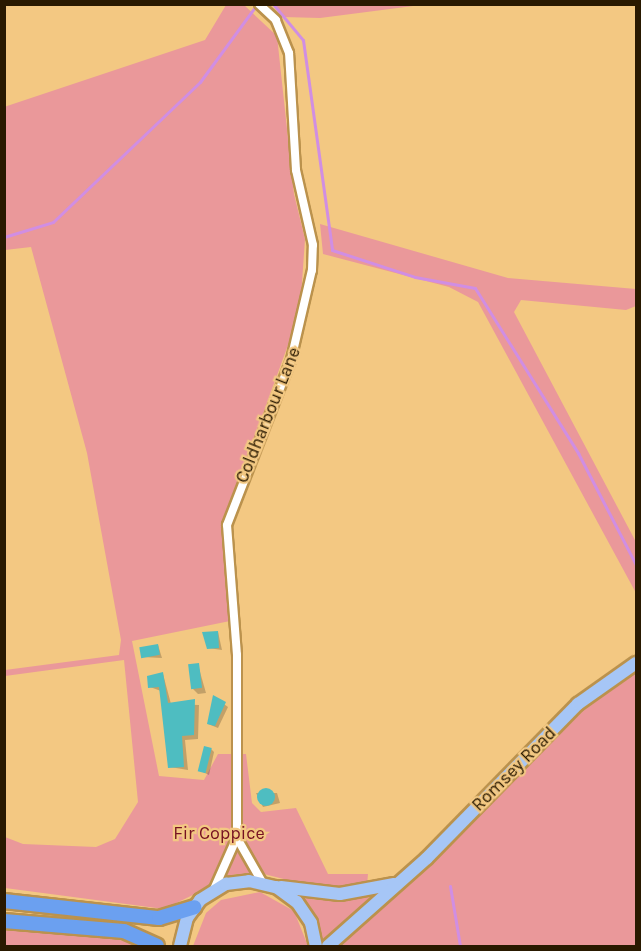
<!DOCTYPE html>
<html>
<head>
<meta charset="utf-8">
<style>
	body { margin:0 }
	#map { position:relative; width:641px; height:951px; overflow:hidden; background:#f3c882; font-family:Karla,sans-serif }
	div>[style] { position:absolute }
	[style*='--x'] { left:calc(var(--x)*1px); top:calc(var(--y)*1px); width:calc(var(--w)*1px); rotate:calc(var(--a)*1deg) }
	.green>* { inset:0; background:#ea989a }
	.shadow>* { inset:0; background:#0003 }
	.stream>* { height:3px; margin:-1.5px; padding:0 1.5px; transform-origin:1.5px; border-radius:1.5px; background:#d08ee3 }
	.building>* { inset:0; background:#4ebdc1; transform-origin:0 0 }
	.round { border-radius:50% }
	.roads { filter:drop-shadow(2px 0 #bb924d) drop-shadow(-2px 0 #bb924d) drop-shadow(0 2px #bb924d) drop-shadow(0 -2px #bb924d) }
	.street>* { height:8px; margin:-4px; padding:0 4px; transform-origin:4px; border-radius:4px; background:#fff }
	.primary>* { height:12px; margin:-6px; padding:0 6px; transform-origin:6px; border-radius:6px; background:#a6c6f6 }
	.highway>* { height:14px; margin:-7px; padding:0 7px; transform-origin:7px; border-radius:7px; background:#6ba0f0 }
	span { translate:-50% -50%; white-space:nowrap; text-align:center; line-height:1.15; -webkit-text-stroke:4.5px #f3c882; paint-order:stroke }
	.street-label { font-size:18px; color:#291900 }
	.park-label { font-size:18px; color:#761122 }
	.frame { position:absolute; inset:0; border:6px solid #291900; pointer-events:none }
</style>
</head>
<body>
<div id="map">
	<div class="green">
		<div style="clip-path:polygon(226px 5px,244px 5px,277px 36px,294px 194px,305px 239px,300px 312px,222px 527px,230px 621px,132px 641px,159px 776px,204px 780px,218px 754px,246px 754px,252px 803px,261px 812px,296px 808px,328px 874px,368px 874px,367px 885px,323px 889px,264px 874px,236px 874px,164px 909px,5px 888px,5px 837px,23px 844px,96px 847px,115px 839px,138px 802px,124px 660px,5px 676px,5px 670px,119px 655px,121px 640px,87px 453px,31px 247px,5px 250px,4px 107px,205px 40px)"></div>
		<div style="clip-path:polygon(273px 5px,421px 5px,320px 18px,283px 17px)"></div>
		<div style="clip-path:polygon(320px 224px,508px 278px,636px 289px,636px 306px,626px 310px,521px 300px,514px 312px,636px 542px,636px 593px,478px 302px,449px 287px,323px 254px)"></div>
		<div style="clip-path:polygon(636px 670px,636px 946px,339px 946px,581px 709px)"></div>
		<div style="clip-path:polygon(260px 892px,294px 911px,308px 946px,193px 946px,206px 913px,221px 900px)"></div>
		<div style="clip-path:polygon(299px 896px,317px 900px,370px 897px,320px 946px,314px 919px)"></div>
		<div style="clip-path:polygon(4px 928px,95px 934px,144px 946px,5px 946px)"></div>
	</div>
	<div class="shadow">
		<div style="clip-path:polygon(218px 632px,222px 650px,208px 648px,204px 633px)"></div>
		<div style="clip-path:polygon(158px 645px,162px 658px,142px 657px)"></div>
		<div style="clip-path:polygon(198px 665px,206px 693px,198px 694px,193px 689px)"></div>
		<div style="clip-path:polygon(163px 674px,171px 704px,199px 705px,198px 739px,185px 740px,188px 770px,170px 767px,161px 691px,150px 687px)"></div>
		<div style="clip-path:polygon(214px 697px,228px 707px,218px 728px,208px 724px)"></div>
		<div style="clip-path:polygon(211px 749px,214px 752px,209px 775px,199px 770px)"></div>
		<div style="clip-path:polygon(256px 793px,277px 793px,280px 803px,263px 807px)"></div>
	</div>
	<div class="stream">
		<div style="--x:273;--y:4;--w:47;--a:50.2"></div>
		<div style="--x:303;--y:40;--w:212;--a:82.1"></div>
		<div style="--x:332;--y:250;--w:87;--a:18"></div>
		<div style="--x:415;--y:277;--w:61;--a:10.4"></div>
		<div style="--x:475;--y:288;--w:195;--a:58"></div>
		<div style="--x:578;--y:453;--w:126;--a:62.6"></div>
		<div style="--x:4;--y:237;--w:51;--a:-17"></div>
		<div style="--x:53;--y:222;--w:203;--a:-43.6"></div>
		<div style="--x:200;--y:82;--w:97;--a:-53.8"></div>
		<div style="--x:450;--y:886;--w:61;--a:80.5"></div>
	</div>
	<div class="building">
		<div style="clip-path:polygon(218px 631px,219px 648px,207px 649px,202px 632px)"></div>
		<div style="left:158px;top:644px;width:11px;height:19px;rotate:80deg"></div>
		<div style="left:199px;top:663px;width:25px;height:11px;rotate:83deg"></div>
		<div style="clip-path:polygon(163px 672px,168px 703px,195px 699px,194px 735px,182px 736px,184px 767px,168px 768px,159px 687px,148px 688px,147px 676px)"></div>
		<div style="clip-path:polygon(213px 695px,226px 702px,215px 726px,207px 724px)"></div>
		<div style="left:204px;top:746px;width:8px;height:26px;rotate:14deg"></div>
		<div class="round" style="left:257px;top:788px;width:18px;height:18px"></div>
	</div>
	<div class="roads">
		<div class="street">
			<div style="--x:237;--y:838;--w:51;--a:60.4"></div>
			<div style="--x:214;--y:889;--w:57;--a:-66.1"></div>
			<div style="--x:237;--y:837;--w:182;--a:-90"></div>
			<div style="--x:237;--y:655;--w:130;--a:-94.4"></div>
			<div style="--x:227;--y:525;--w:177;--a:-68.8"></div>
			<div style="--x:291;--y:360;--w:92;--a:-76.9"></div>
			<div style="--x:312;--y:270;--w:25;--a:-88"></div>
			<div style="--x:313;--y:245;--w:77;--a:-102.8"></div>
			<div style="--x:296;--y:170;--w:117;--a:-93.4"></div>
			<div style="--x:289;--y:53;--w:35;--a:-112"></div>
			<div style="--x:276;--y:20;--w:23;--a:-137"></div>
		</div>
		<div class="primary">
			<div style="--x:281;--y:887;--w:59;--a:6.8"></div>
			<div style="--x:340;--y:894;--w:55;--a:-10.5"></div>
			<div style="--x:180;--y:946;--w:29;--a:-76"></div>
			<div style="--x:187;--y:918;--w:22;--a:-54"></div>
			<div style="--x:200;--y:900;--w:31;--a:-32"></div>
			<div style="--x:226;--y:884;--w:23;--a:-7"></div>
			<div style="--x:249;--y:881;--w:28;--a:13"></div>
			<div style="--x:276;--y:887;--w:26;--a:36"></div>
			<div style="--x:297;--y:902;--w:25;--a:56"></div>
			<div style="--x:311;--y:923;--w:24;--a:78"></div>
			<div style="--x:328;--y:946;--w:132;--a:-41.6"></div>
			<div style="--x:427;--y:858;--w:216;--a:-45.6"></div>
			<div style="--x:578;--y:704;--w:71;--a:-35.3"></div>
		</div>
		<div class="highway">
			<div style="--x:4;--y:901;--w:156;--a:6.3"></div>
			<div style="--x:159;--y:918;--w:37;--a:-17"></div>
			<div style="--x:4;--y:921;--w:120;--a:4.8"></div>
			<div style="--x:124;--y:931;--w:36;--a:24"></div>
		</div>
	</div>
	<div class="street-label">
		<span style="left:268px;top:415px;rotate:-68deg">Coldharbour Lane</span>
		<span style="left:514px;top:769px;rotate:-45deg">Romsey Road</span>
	</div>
	<div class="park-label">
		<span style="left:219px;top:833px">Fir Coppice</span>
	</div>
	<div class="frame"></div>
</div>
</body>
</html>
